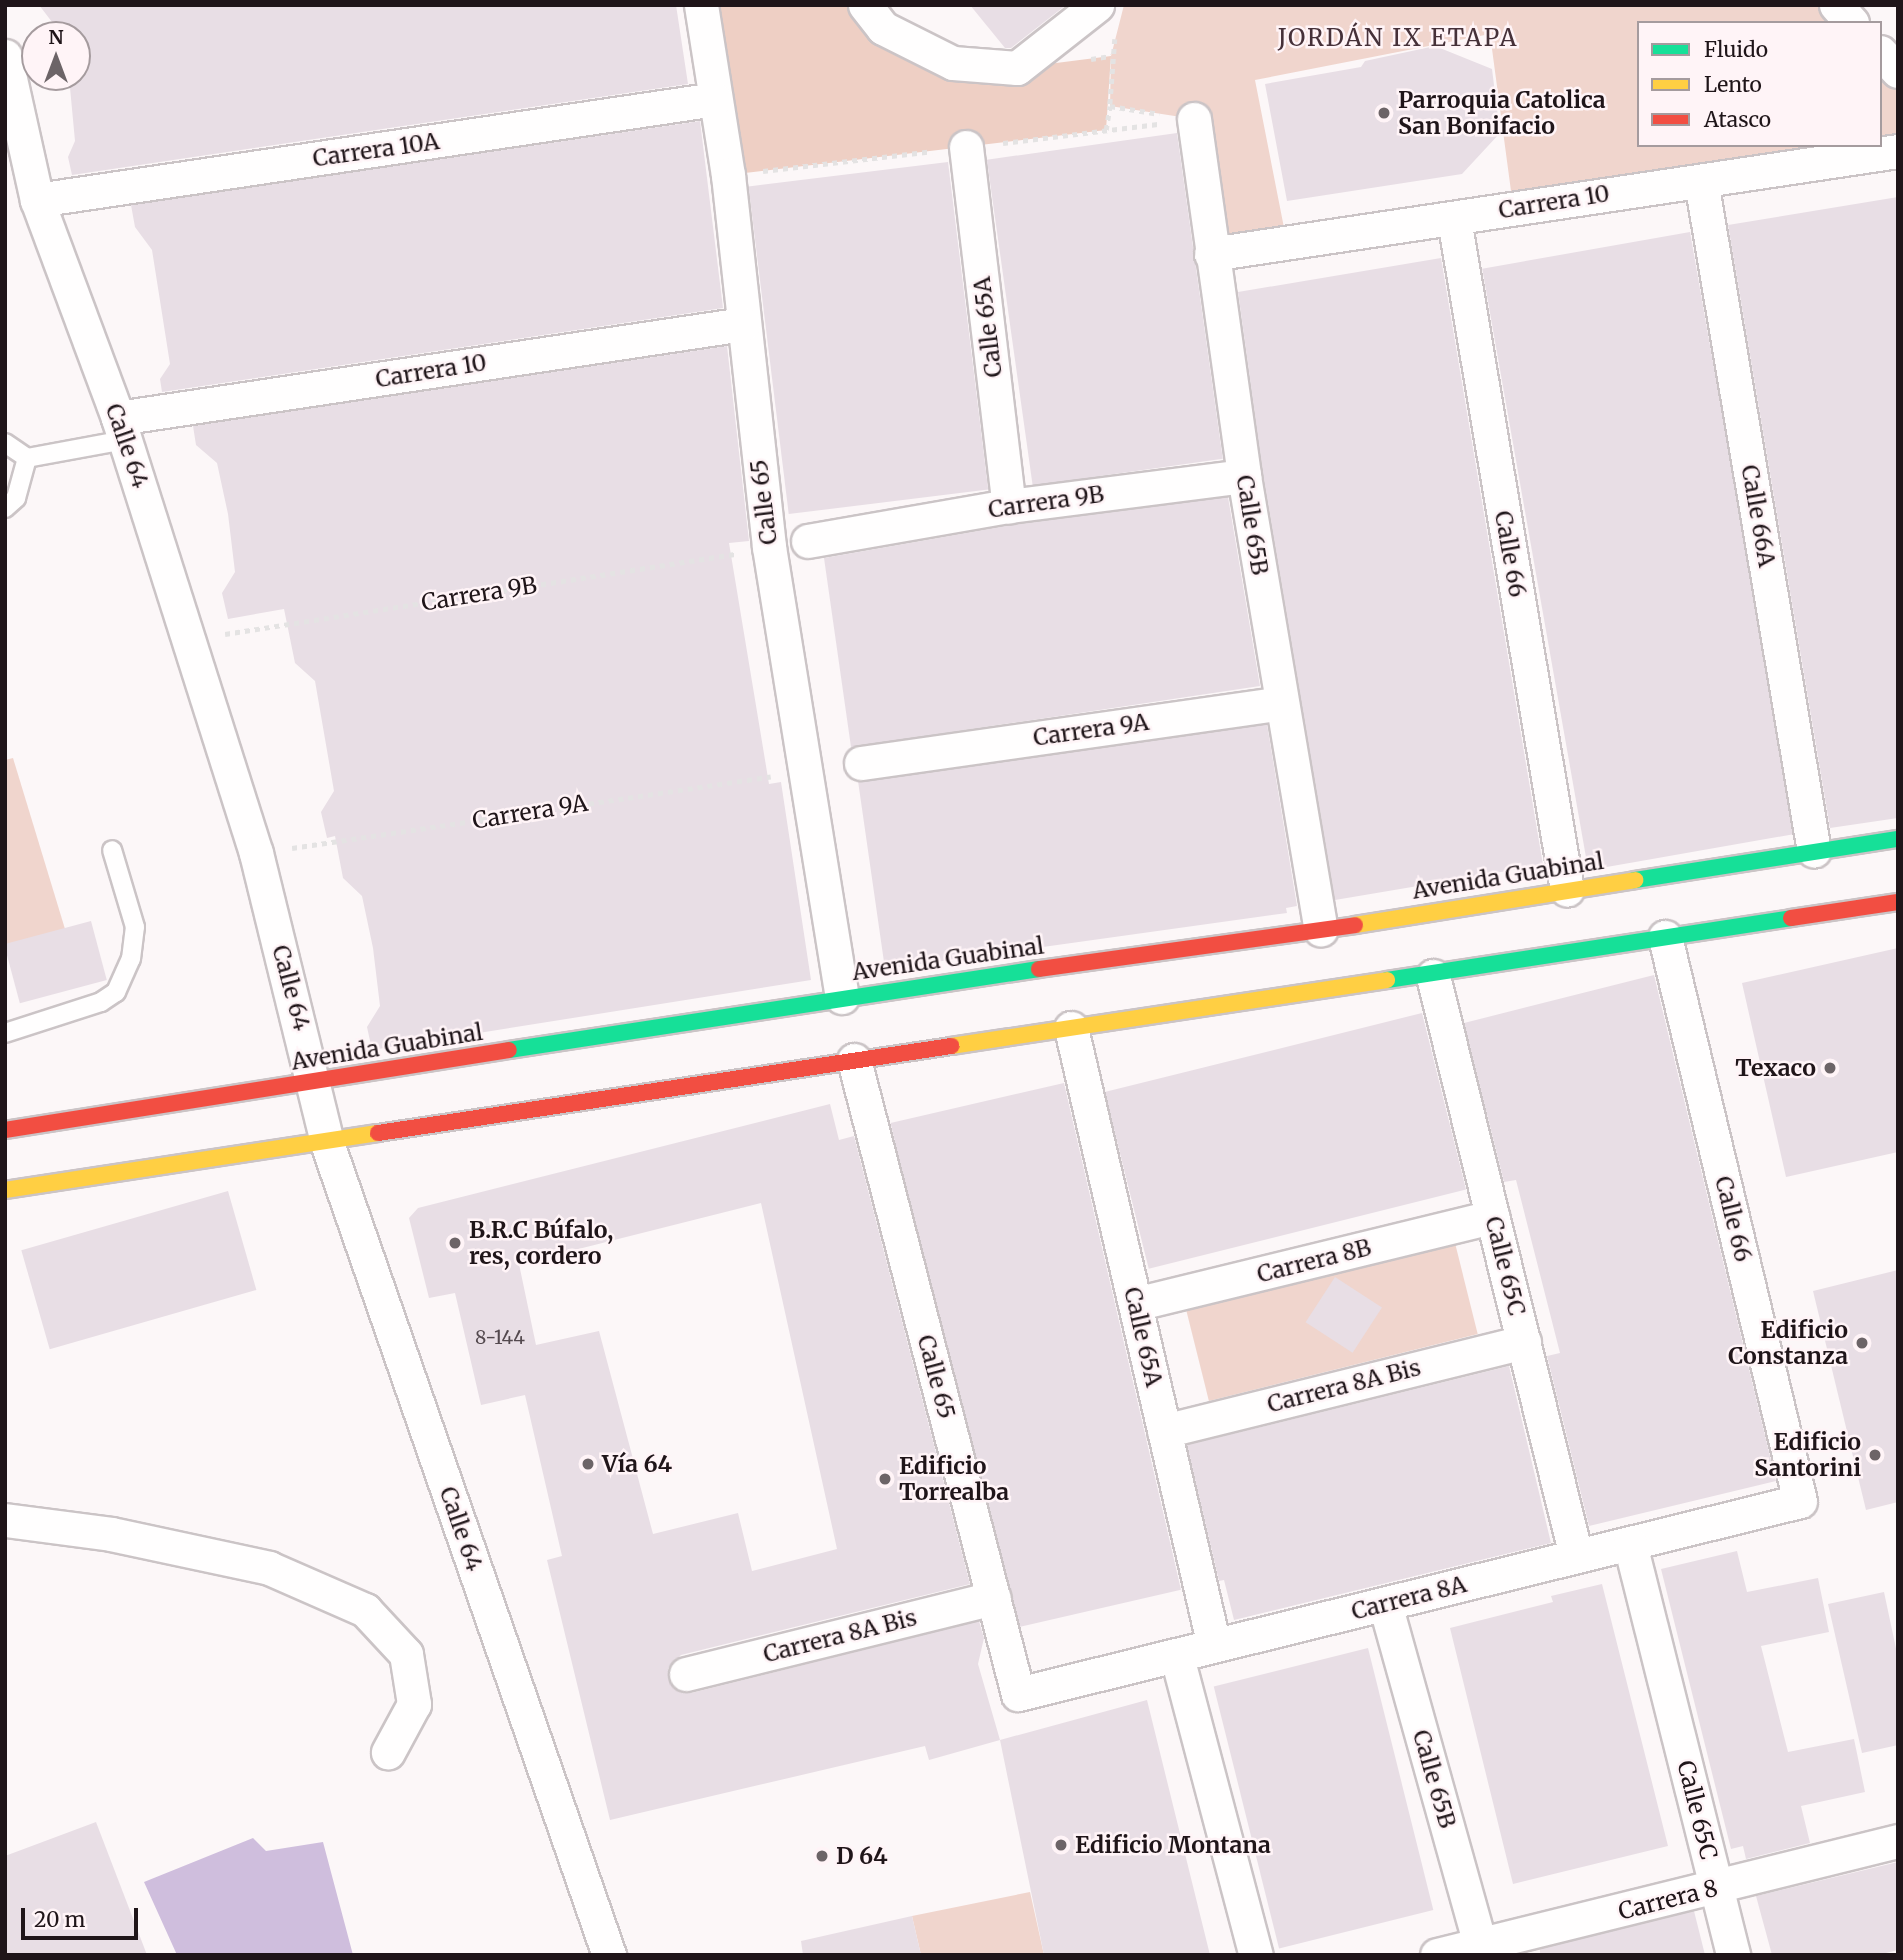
<!DOCTYPE html>
<html>
<head>
<meta charset="utf-8">
<style>
	body { margin:0 }
	#map { position:relative; width:1903px; height:1960px; overflow:hidden; background:#fcf7f8; font-family:Merriweather,serif }
	div>[style] { position:absolute }
	[style*='--x'] { left:calc(var(--x)*1px); top:calc(var(--y)*1px); width:calc(var(--w)*1px); rotate:calc(var(--a)*1deg) }
	.green>* { inset:0; background:#f0d5cd; transform-origin:0 0 }
	.forest>* { inset:0; background:#eecfc4 }
	.water>* { inset:0; background:#cfbedd }
	.building>* { inset:0; background:#e8dee5; transform-origin:0 0 }
	.path>* { height:4.5px; margin-top:-2.25px; transform-origin:0; background:repeating-linear-gradient(90deg,#e4e3e3 0 5px,transparent 0 10px) }
	.roads { filter:drop-shadow(2px 0 #cbc4c6) drop-shadow(-2px 0 #cbc4c6) drop-shadow(0 2px #cbc4c6) drop-shadow(0 -2px #cbc4c6) }
	.lane>* { height:18px; margin:-9px; padding:0 9px; transform-origin:9px; border-radius:9px; background:#fffefe }
	.street>* { height:33px; margin:-16.5px; padding:0 16.5px; transform-origin:16.5px; border-radius:16.5px; background:#fffefe }
	.fast>* { height:16px; margin:-8px; padding:0 8px; transform-origin:8px; border-radius:8px; background:#16e098 }
	.slow>* { height:16px; margin:-8px; padding:0 8px; transform-origin:8px; border-radius:8px; background:#ffcf43 }
	.jam>* { height:16px; margin:-8px; padding:0 8px; transform-origin:8px; border-radius:8px; background:#f24e42 }
	.dots>* { width:19px; height:19px; translate:-50% -50%; box-sizing:border-box; border:4px solid #fff4f7; border-radius:50% }
	span { translate:-50% -50%; white-space:nowrap; text-align:center; line-height:1.15; -webkit-text-stroke:5px #fff4f7; paint-order:stroke }
	.number-label { font-size:19px; color:#53494e }
	.number-label span { -webkit-text-stroke-width:0 }
	.poi-label { font-size:23px; color:#1f1519; font-weight:700 }
	.left { translate:0 -50%; text-align:left }
	.right { translate:-100% -50%; text-align:right }
	.street-label { font-size:23px; color:#1f1519 }
	.neighbourhood-label { font-size:24px; color:#463139; letter-spacing:2px }
	.frame { position:absolute; inset:0; border:7px solid #1f1519; pointer-events:none }
	.legend { position:absolute; left:1637px; top:21px; width:245px; height:126px; box-sizing:border-box; background:#fff4f7; border:2px solid #a59b9e; margin:0; padding:9px 12px; list-style:none; font-size:21px; color:#1f1519 }
	.legend li { display:flex; align-items:center; gap:14px; height:35px }
	.legend b { width:35px; border:2px solid #a59b9e }
	.north { position:absolute; left:21px; top:21px; width:70px; height:70px; box-sizing:border-box; background:#fff4f7; border:2px solid #a59b9e; border-radius:50%; rotate:0deg; font-size:19px; font-weight:700; line-height:28px; text-align:center; color:#1f1519 }
	.north::after { content:''; display:block; margin:auto; width:24px; height:32px; background:#6c6467; clip-path:polygon(50% 0,100% 100%,50% 72%,0 100%) }
	.scale { position:absolute; left:21px; top:1908px; width:117px; height:32px; box-sizing:border-box; border:4px solid #1f1519; border-top:0; padding-left:9px; font-size:21px; line-height:24px; white-space:nowrap; color:#1f1519; -webkit-text-stroke:5px #fff4f7; paint-order:stroke }
</style>
</head>
<body>
<div id="map">
	<div class="green">
		<div style="clip-path:polygon(1124px 5px,1836px 5px,1852px 23px,1639px 23px,1639px 145px,1880px 145px,1880px 52px,1898px 71px,1898px 151px,1513px 206px,1490px 34px,1255px 80px,1287px 243px,1211px 254px,1194px 119px,1110px 106px,1111px 56px)"></div>
		<div style="clip-path:polygon(13px 758px,65px 929px,5px 946px,5px 760px)"></div>
		<div style="left:1453px;top:1235px;width:102px;height:277px;rotate:76deg"></div>
		<div style="clip-path:polygon(1030px 1892px,1044px 1955px,921px 1955px,912px 1916px)"></div>
	</div>
	<div class="forest">
		<div style="clip-path:polygon(701px 5px,865px 5px,883px 28px,1017px 68px,1111px 56px,1106px 130px,728px 175px)"></div>
	</div>
	<div class="water">
		<div style="clip-path:polygon(253px 1838px,266px 1851px,323px 1842px,353px 1955px,177px 1955px,144px 1882px)"></div>
	</div>
	<div class="building">
		<div style="clip-path:polygon(39px 5px,676px 5px,688px 84px,72px 175px,68px 157px,75px 141px,69px 77px,77px 77px,77px 35px,62px 35px)"></div>
		<div style="clip-path:polygon(970px 5px,1066px 5px,1011px 48px,1005px 48px)"></div>
		<div style="clip-path:polygon(1435px 46px,1492px 69px,1500px 133px,1462px 174px,1287px 201px,1265px 84px,1361px 67px,1365px 61px)"></div>
		<div style="clip-path:polygon(700px 121px,723px 308px,162px 392px,160px 379px,170px 364px,152px 250px,135px 227px,131px 205px)"></div>
		<div style="left:1177px;top:133px;width:329px;height:192px;rotate:82deg"></div>
		<div style="left:948px;top:162px;width:330px;height:201px;rotate:83deg"></div>
		<div style="clip-path:polygon(1898px 197px,1898px 818px,1830px 828px,1728px 225px)"></div>
		<div style="left:1690px;top:232px;width:611px;height:211px;rotate:80deg"></div>
		<div style="clip-path:polygon(1441px 258px,1543px 865px,1335px 900px,1263px 473px,1238px 292px)"></div>
		<div style="clip-path:polygon(727px 346px,749px 541px,729px 543px,769px 784px,781px 782px,811px 980px,372px 1050px,367px 1027px,380px 1006px,373px 948px,362px 896px,343px 878px,335px 836px,327px 838px,321px 812px,334px 791px,315px 681px,295px 663px,284px 609px,228px 619px,222px 593px,235px 572px,228px 514px,217px 463px,196px 445px,193px 426px)"></div>
		<div style="clip-path:polygon(1228px 497px,1260px 686px,851px 747px,824px 558px,1012px 525px)"></div>
		<div style="clip-path:polygon(1267px 724px,1297px 906px,1286px 908px,1287px 913px,885px 969px,858px 781px)"></div>
		<div style="left:91px;top:921px;width:61px;height:90px;rotate:75deg"></div>
		<div style="clip-path:polygon(1898px 948px,1898px 1152px,1786px 1177px,1742px 983px)"></div>
		<div style="clip-path:polygon(1654px 975px,1776px 1481px,1589px 1526px,1547px 1356px,1560px 1353px,1516px 1180px,1504px 1182px,1464px 1023px)"></div>
		<div style="left:1422px;top:1013px;width:182px;height:327px;rotate:76deg"></div>
		<div style="left:1064px;top:1083px;width:520px;height:178px;rotate:77deg"></div>
		<div style="clip-path:polygon(evenodd,830px 1104px,839px 1140px,854px 1136px,970px 1584px,681px 1655px,668px 1668px,668px 1679px,680px 1692px,691px 1693px,979px 1621px,984px 1638px,978px 1664px,1000px 1740px,1147px 1700px,1210px 1955px,1044px 1955px,1000px 1740px,929px 1760px,925px 1746px,610px 1820px,547px 1560px,562px 1556px,525px 1395px,481px 1405px,455px 1293px,429px 1298px,409px 1218px,418px 1208px,830px 1104px,761px 1203px,837px 1549px,752px 1571px,738px 1513px,653px 1534px,599px 1331px,536px 1345px,519px 1264px,761px 1203px)"></div>
		<div style="left:228px;top:1191px;width:103px;height:215px;rotate:74deg"></div>
		<div style="clip-path:polygon(1898px 1270px,1898px 1502px,1866px 1510px,1813px 1291px)"></div>
		<div style="left:1335px;top:1277px;width:56px;height:54px;rotate:33deg"></div>
		<div style="clip-path:polygon(1509px 1366px,1551px 1543px,1234px 1620px,1224px 1580px,1219px 1581px,1187px 1445px)"></div>
		<div style="clip-path:polygon(1737px 1551px,1747px 1592px,1818px 1578px,1829px 1632px,1761px 1646px,1788px 1752px,1854px 1739px,1865px 1792px,1801px 1806px,1810px 1843px,1746px 1859px,1743px 1846px,1731px 1849px,1661px 1569px)"></div>
		<div style="clip-path:polygon(1602px 1584px,1668px 1846px,1513px 1884px,1450px 1628px,1553px 1602px,1551px 1596px)"></div>
		<div style="clip-path:polygon(1884px 1592px,1898px 1658px,1898px 1745px,1862px 1753px,1828px 1604px)"></div>
		<div style="left:1368px;top:1648px;width:270px;height:159px;rotate:76deg"></div>
		<div style="clip-path:polygon(96px 1822px,147px 1955px,5px 1955px,5px 1856px)"></div>
		<div style="clip-path:polygon(1898px 1862px,1898px 1950px,1878px 1955px,1772px 1955px,1756px 1896px)"></div>
		<div style="clip-path:polygon(1694px 1911px,1705px 1955px,1540px 1955px,1540px 1949px)"></div>
		<div style="clip-path:polygon(912px 1916px,921px 1955px,803px 1955px,801px 1941px)"></div>
	</div>
	<div class="path">
		<div style="--x:1115;--y:39;--w:67;--a:94.3"></div>
		<div style="--x:1110;--y:106;--w:50;--a:9.3"></div>
		<div style="--x:1091;--y:59;--w:20;--a:-9"></div>
		<div style="--x:1106;--y:130;--w:24;--a:-81"></div>
		<div style="--x:1003;--y:143;--w:156;--a:-7"></div>
		<div style="--x:763;--y:171;--w:170;--a:-6.7"></div>
		<div style="--x:225;--y:634;--w:516;--a:-8.91"></div>
		<div style="--x:292;--y:848;--w:484;--a:-8.5"></div>
	</div>
	<div class="roads">
		<div class="lane">
			<div style="--x:5;--y:443;--w:27;--a:34"></div>
			<div style="--x:27;--y:458;--w:100;--a:-10.4"></div>
			<div style="--x:5;--y:508;--w:15;--a:-42"></div>
			<div style="--x:16;--y:498;--w:41;--a:-74.6"></div>
			<div style="--x:5;--y:1033;--w:101;--a:-17.9"></div>
			<div style="--x:101;--y:1002;--w:18;--a:-34"></div>
			<div style="--x:116;--y:992;--w:36;--a:-66"></div>
			<div style="--x:131;--y:959;--w:32;--a:-83"></div>
			<div style="--x:135;--y:927;--w:80;--a:-106.6"></div>
		</div>
		<div class="street">
			<div style="--x:701;--y:5;--w:172;--a:81"></div>
			<div style="--x:728;--y:175;--w:374;--a:83.7"></div>
			<div style="--x:769;--y:547;--w:456;--a:80.8"></div>
			<div style="--x:865;--y:5;--w:29;--a:52"></div>
			<div style="--x:883;--y:28;--w:78;--a:26.6"></div>
			<div style="--x:953;--y:63;--w:64;--a:4.5"></div>
			<div style="--x:1017;--y:68;--w:102;--a:-38.2"></div>
			<div style="--x:1836;--y:5;--w:24;--a:48"></div>
			<div style="--x:1880;--y:52;--w:26;--a:47"></div>
			<div style="--x:5;--y:56;--w:148;--a:77.5"></div>
			<div style="--x:37;--y:200;--w:233;--a:69.6"></div>
			<div style="--x:118;--y:418;--w:456;--a:72.4"></div>
			<div style="--x:256;--y:853;--w:299;--a:76.2"></div>
			<div style="--x:327;--y:1143;--w:860;--a:70.85"></div>
			<div style="--x:1194;--y:119;--w:360;--a:82"></div>
			<div style="--x:1244;--y:476;--w:460;--a:80.4"></div>
			<div style="--x:966;--y:147;--w:362;--a:83.2"></div>
			<div style="--x:1701;--y:181;--w:679;--a:80.43"></div>
			<div style="--x:37;--y:200;--w:685;--a:-8.47"></div>
			<div style="--x:1454;--y:219;--w:680;--a:80.44"></div>
			<div style="--x:1211;--y:254;--w:695;--a:-8.53"></div>
			<div style="--x:118;--y:418;--w:632;--a:-8.55"></div>
			<div style="--x:808;--y:541;--w:204;--a:-9.9"></div>
			<div style="--x:1009;--y:506;--w:237;--a:-7.3"></div>
			<div style="--x:861;--y:763;--w:423;--a:-8.1"></div>
			<div style="--x:1433;--y:976;--w:597;--a:76.15"></div>
			<div style="--x:1071;--y:1028;--w:634;--a:76.97"></div>
			<div style="--x:854;--y:1060;--w:655;--a:75.5"></div>
			<div style="--x:1018;--y:1694;--w:805;--a:-13.86"></div>
			<div style="--x:1800;--y:1501;--w:580;--a:-103.46"></div>
			<div style="--x:1135;--y:1304;--w:368;--a:-13.7"></div>
			<div style="--x:1164;--y:1431;--w:371;--a:-13.9"></div>
			<div style="--x:5;--y:1520;--w:107;--a:7.5"></div>
			<div style="--x:111;--y:1534;--w:162;--a:12.1"></div>
			<div style="--x:269;--y:1568;--w:105;--a:23.6"></div>
			<div style="--x:365;--y:1610;--w:60;--a:47"></div>
			<div style="--x:406;--y:1654;--w:51;--a:80.9"></div>
			<div style="--x:414;--y:1704;--w:55;--a:118.4"></div>
			<div style="--x:1630;--y:1544;--w:424;--a:75.9"></div>
			<div style="--x:1385;--y:1604;--w:364;--a:74.4"></div>
			<div style="--x:1177;--y:1657;--w:308;--a:75.2"></div>
			<div style="--x:686;--y:1674;--w:317;--a:-13.9"></div>
			<div style="--x:1437;--y:1955;--w:475;--a:-13.9"></div>
		</div>
		<div class="fast">
			<div style="--x:1635;--y:880;--w:266;--a:-8.9"></div>
			<div style="--x:1387;--y:980;--w:409;--a:-8.7"></div>
			<div style="--x:509;--y:1050;--w:536;--a:-8.69"></div>
		</div>
		<div class="slow">
			<div style="--x:1355;--y:925;--w:284;--a:-9.1"></div>
			<div style="--x:951;--y:1046;--w:441;--a:-8.6"></div>
			<div style="--x:5;--y:1190;--w:377;--a:-8.7"></div>
		</div>
		<div class="jam">
			<div style="--x:1791;--y:918;--w:108;--a:-8.5"></div>
			<div style="--x:1039;--y:969;--w:319;--a:-7.9"></div>
			<div style="--x:5;--y:1130;--w:510;--a:-9.02"></div>
			<div style="--x:378;--y:1133;--w:580;--a:-8.63"></div>
		</div>
	</div>
	<div class="dots">
		<div style="left:1384px;top:113px;background:#6c6467"></div>
		<div style="left:1830px;top:1068px;background:#6c6467"></div>
		<div style="left:455px;top:1243px;background:#6c6467"></div>
		<div style="left:1862px;top:1343px;background:#6c6467"></div>
		<div style="left:1875px;top:1455px;background:#6c6467"></div>
		<div style="left:588px;top:1464px;background:#6c6467"></div>
		<div style="left:885px;top:1479px;background:#6c6467"></div>
		<div style="left:1061px;top:1845px;background:#6c6467"></div>
		<div style="left:822px;top:1856px;background:#6c6467"></div>
	</div>
	<div class="number-label">
		<span style="left:500px;top:1338px">8-144</span>
	</div>
	<div class="poi-label">
		<span class="left" style="left:1398px;top:113px">Parroquia Catolica<br>San Bonifacio</span>
		<span class="right" style="left:1816px;top:1068px">Texaco</span>
		<span class="left" style="left:469px;top:1243px">B.R.C Búfalo,<br>res, cordero</span>
		<span class="right" style="left:1848px;top:1343px">Edificio<br>Constanza</span>
		<span class="right" style="left:1861px;top:1455px">Edificio<br>Santorini</span>
		<span class="left" style="left:602px;top:1464px">Vía 64</span>
		<span class="left" style="left:899px;top:1479px">Edificio<br>Torrealba</span>
		<span class="left" style="left:1075px;top:1845px">Edificio Montana</span>
		<span class="left" style="left:836px;top:1856px">D 64</span>
	</div>
	<div class="street-label">
		<span style="left:376px;top:150px;rotate:-8deg">Carrera 10A</span>
		<span style="left:1554px;top:202px;rotate:-9deg">Carrera 10</span>
		<span style="left:988px;top:327px;rotate:-97deg">Calle 65A</span>
		<span style="left:431px;top:371px;rotate:-9deg">Carrera 10</span>
		<span style="left:127px;top:446px;rotate:71deg">Calle 64</span>
		<span style="left:764px;top:502px;rotate:-97deg">Calle 65</span>
		<span style="left:1046px;top:502px;rotate:-8deg">Carrera 9B</span>
		<span style="left:1758px;top:516px;rotate:80deg">Calle 66A</span>
		<span style="left:1252px;top:525px;rotate:81deg">Calle 65B</span>
		<span style="left:1510px;top:554px;rotate:80deg">Calle 66</span>
		<span style="left:479px;top:594px;rotate:-9deg">Carrera 9B</span>
		<span style="left:1091px;top:730px;rotate:-8deg">Carrera 9A</span>
		<span style="left:530px;top:812px;rotate:-9deg">Carrera 9A</span>
		<span style="left:1508px;top:876px;rotate:-9deg">Avenida Guabinal</span>
		<span style="left:948px;top:959px;rotate:-8deg">Avenida Guabinal</span>
		<span style="left:291px;top:988px;rotate:75deg">Calle 64</span>
		<span style="left:387px;top:1047px;rotate:-9deg">Avenida Guabinal</span>
		<span style="left:1733px;top:1219px;rotate:76deg">Calle 66</span>
		<span style="left:1314px;top:1261px;rotate:-14deg">Carrera 8B</span>
		<span style="left:1505px;top:1266px;rotate:76deg">Calle 65C</span>
		<span style="left:1143px;top:1337px;rotate:77deg">Calle 65A</span>
		<span style="left:936px;top:1377px;rotate:75deg">Calle 65</span>
		<span style="left:1344px;top:1386px;rotate:-14deg">Carrera 8A Bis</span>
		<span style="left:461px;top:1529px;rotate:71deg">Calle 64</span>
		<span style="left:1409px;top:1598px;rotate:-14deg">Carrera 8A</span>
		<span style="left:840px;top:1636px;rotate:-14deg">Carrera 8A Bis</span>
		<span style="left:1434px;top:1779px;rotate:74deg">Calle 65B</span>
		<span style="left:1697px;top:1810px;rotate:76deg">Calle 65C</span>
		<span style="left:1668px;top:1900px;rotate:-14deg">Carrera 8</span>
	</div>
	<div class="neighbourhood-label">
		<span style="left:1398px;top:38px">JORDÁN IX ETAPA</span>
	</div>
	<div class="frame"></div>
	<ul class="legend">
	<li><b style="height:9px;background:#16e098"></b>Fluido</li>
	<li><b style="height:9px;background:#ffcf43"></b>Lento</li>
	<li><b style="height:9px;background:#f24e42"></b>Atasco</li>
	</ul>
	<div class="north">N</div>
	<div class="scale">20 m</div>
</div>
</body>
</html>
